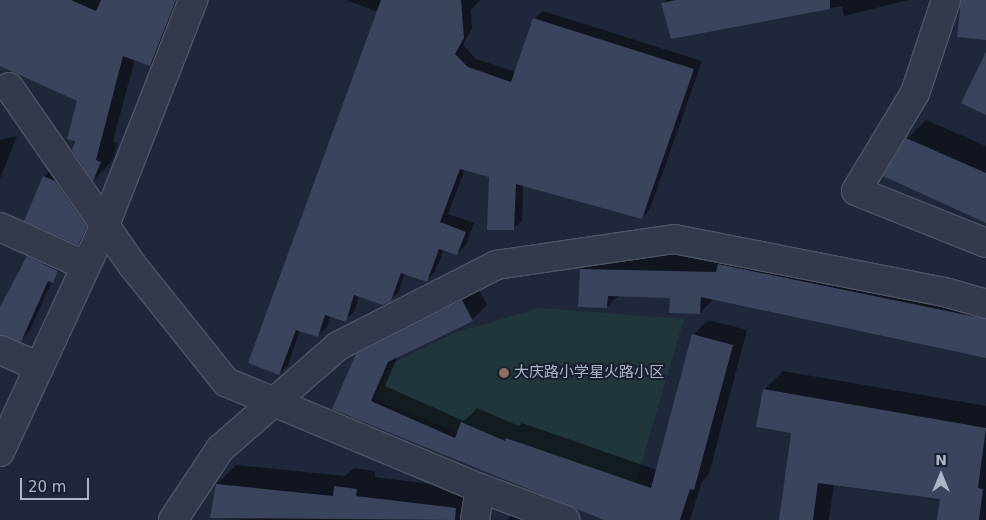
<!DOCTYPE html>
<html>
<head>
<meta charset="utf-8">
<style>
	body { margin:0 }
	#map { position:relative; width:986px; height:520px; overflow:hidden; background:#1f283b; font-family:"DejaVu Sans","Noto Sans SC",sans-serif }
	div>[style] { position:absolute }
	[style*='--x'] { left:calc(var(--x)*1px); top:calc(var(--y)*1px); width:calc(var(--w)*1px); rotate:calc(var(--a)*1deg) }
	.green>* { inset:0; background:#21363c }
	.shadow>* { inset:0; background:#0007 }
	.building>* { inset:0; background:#3a445c }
	.roads { filter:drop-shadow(1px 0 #4d5566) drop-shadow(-1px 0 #4d5566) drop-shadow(0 1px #4d5566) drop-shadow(0 -1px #4d5566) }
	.minor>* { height:28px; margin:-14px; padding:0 14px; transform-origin:14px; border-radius:14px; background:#333a4b }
	.dots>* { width:14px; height:14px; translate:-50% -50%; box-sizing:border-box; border:2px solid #181f30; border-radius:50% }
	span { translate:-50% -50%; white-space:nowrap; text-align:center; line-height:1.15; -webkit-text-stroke:4px #181f30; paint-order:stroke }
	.poi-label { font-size:15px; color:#adb5c8 }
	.left { translate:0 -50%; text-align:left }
	.north { position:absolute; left:916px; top:450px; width:50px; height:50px; -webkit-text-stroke:4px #181f30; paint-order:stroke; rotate:0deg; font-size:14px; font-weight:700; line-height:20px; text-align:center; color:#adb5c8 }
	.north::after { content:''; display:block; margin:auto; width:18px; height:22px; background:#adb5c8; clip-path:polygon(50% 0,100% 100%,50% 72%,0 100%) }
	.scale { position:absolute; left:20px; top:478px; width:69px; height:22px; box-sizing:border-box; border:2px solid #adb5c8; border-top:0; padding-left:6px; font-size:15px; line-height:18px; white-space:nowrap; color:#adb5c8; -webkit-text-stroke:4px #181f30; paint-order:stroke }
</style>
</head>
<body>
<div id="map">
	<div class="green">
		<div style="clip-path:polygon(539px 308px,684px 319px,630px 501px,374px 399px,391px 364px,452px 334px)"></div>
	</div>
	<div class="shadow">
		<div style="clip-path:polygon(0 0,188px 0,169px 46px,150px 65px,135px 59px,113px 141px,118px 143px,112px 161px,94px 180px,73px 150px,78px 101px,0 65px)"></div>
		<div style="clip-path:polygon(346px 0,480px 0,471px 10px,472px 28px,463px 45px,476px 59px,516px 72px,534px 19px,543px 11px,702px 61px,650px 209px,642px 218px,523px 185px,522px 221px,513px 229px,490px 176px,465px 169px,448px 214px,474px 223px,466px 245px,457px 254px,444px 249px,435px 272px,426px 281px,405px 273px,399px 291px,390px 300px,359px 296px,354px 312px,345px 320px,330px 316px,327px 327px,318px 335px,300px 330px,288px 365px,279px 373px,378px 12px)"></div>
		<div style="clip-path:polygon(666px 0,909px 0,844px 16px,842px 6px,672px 37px,663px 3px)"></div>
		<div style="clip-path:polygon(926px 120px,986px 146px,986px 222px,907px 139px)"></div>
		<div style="clip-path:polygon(17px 136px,0 179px,0 180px,0 140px)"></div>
		<div style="clip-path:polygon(52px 168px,95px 218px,86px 235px,78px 244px,44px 177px)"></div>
		<div style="clip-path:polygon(36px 249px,66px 262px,52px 281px,29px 332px,21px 340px,0 334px,0 313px,28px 257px)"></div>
		<div style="clip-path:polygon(599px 252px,728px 255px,986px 299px,986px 357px,714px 298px,700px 313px,671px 297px,619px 295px,607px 307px,581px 269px)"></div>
		<div style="clip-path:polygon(477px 286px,487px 305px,472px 320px,398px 356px,385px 386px,464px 421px,477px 408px,519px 426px,522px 423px,657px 470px,693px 335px,708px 320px,747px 330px,709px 474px,702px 481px,690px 520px,608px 520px,333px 408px,357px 355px,372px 340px)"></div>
		<div style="clip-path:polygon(783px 371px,986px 406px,986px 520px,938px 520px,941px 498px,834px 484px,829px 520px,780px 520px,792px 432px,764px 390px)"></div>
		<div style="clip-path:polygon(236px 465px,345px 476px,354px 468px,375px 471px,375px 477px,479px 490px,480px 520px,245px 520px,212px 517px,217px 484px)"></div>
		<div style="clip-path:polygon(511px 516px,531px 520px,507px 520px)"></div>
	</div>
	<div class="building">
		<div style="clip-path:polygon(0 0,71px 0,96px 11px,101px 0,176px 0,150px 66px,123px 56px,96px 160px,101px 162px,93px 181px,72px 150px,75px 141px,67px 139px,77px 101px,0 66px)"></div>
		<div style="clip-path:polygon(381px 0,461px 0,464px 38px,455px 54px,468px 67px,511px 82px,533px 18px,694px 69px,642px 219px,516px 184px,514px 230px,487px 230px,489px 177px,460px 169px,440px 222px,466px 232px,457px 255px,439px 249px,427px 282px,401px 273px,391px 301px,383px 305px,354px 295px,346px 322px,325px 315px,318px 337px,296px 330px,279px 375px,248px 363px)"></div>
		<div style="clip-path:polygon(676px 0,830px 0,830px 9px,671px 39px,661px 3px)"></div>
		<div style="clip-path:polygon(961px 0,986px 0,986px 40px,957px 37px)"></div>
		<div style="clip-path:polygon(986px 52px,986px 115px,961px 103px)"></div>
		<div style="clip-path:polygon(906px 138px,986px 173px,986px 223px,883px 176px)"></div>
		<div style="clip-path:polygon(43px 176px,55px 181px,87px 227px,78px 245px,24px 221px)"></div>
		<div style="clip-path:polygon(27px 256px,58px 271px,53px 283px,48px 281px,21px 342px,0 335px,0 307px)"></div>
		<div style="clip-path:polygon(718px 264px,986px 319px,986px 358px,701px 297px,700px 314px,669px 313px,670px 298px,608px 296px,607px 308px,578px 307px,580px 269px,716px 272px)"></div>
		<div style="clip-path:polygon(462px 300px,473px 321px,388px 362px,371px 401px,455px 438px,461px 422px,505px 441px,506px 438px,651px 488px,692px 334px,733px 345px,694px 490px,690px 489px,680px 520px,604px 520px,332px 409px,356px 354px)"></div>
		<div style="clip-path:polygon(763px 389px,986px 428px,978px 488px,983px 489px,979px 520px,937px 520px,940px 499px,818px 483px,813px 520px,779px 520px,791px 433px,756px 427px)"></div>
		<div style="clip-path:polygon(216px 484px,333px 496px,334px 486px,357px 489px,356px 496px,456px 508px,455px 520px,210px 518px)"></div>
	</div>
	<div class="roads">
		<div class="minor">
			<div style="--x:946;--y:0;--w:98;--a:108.4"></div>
			<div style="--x:915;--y:93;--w:114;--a:121"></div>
			<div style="--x:856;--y:191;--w:140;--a:21.8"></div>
			<div style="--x:9;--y:87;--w:218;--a:55.3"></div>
			<div style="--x:133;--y:266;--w:149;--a:51.3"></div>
			<div style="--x:226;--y:382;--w:275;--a:22.7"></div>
			<div style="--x:0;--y:227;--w:94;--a:24.4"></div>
			<div style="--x:0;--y:350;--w:43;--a:23"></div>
			<div style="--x:0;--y:452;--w:250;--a:-65.2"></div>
			<div style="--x:105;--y:225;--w:242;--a:-68.6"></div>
			<div style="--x:173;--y:520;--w:85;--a:-56.5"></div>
			<div style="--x:220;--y:449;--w:157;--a:-41.1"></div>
			<div style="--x:338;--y:346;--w:178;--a:-27.1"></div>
			<div style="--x:496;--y:265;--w:180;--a:-8.3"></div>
			<div style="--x:674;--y:239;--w:279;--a:11.1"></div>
			<div style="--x:948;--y:293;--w:40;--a:16"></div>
			<div style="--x:475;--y:520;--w:32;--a:-81"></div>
			<div style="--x:480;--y:488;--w:91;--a:20.6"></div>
		</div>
	</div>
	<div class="dots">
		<div style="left:504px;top:373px;background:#8d6e63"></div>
	</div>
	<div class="poi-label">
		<span class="left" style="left:514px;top:373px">大庆路小学星火路小区</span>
	</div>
	<div class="north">N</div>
	<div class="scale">20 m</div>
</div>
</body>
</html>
